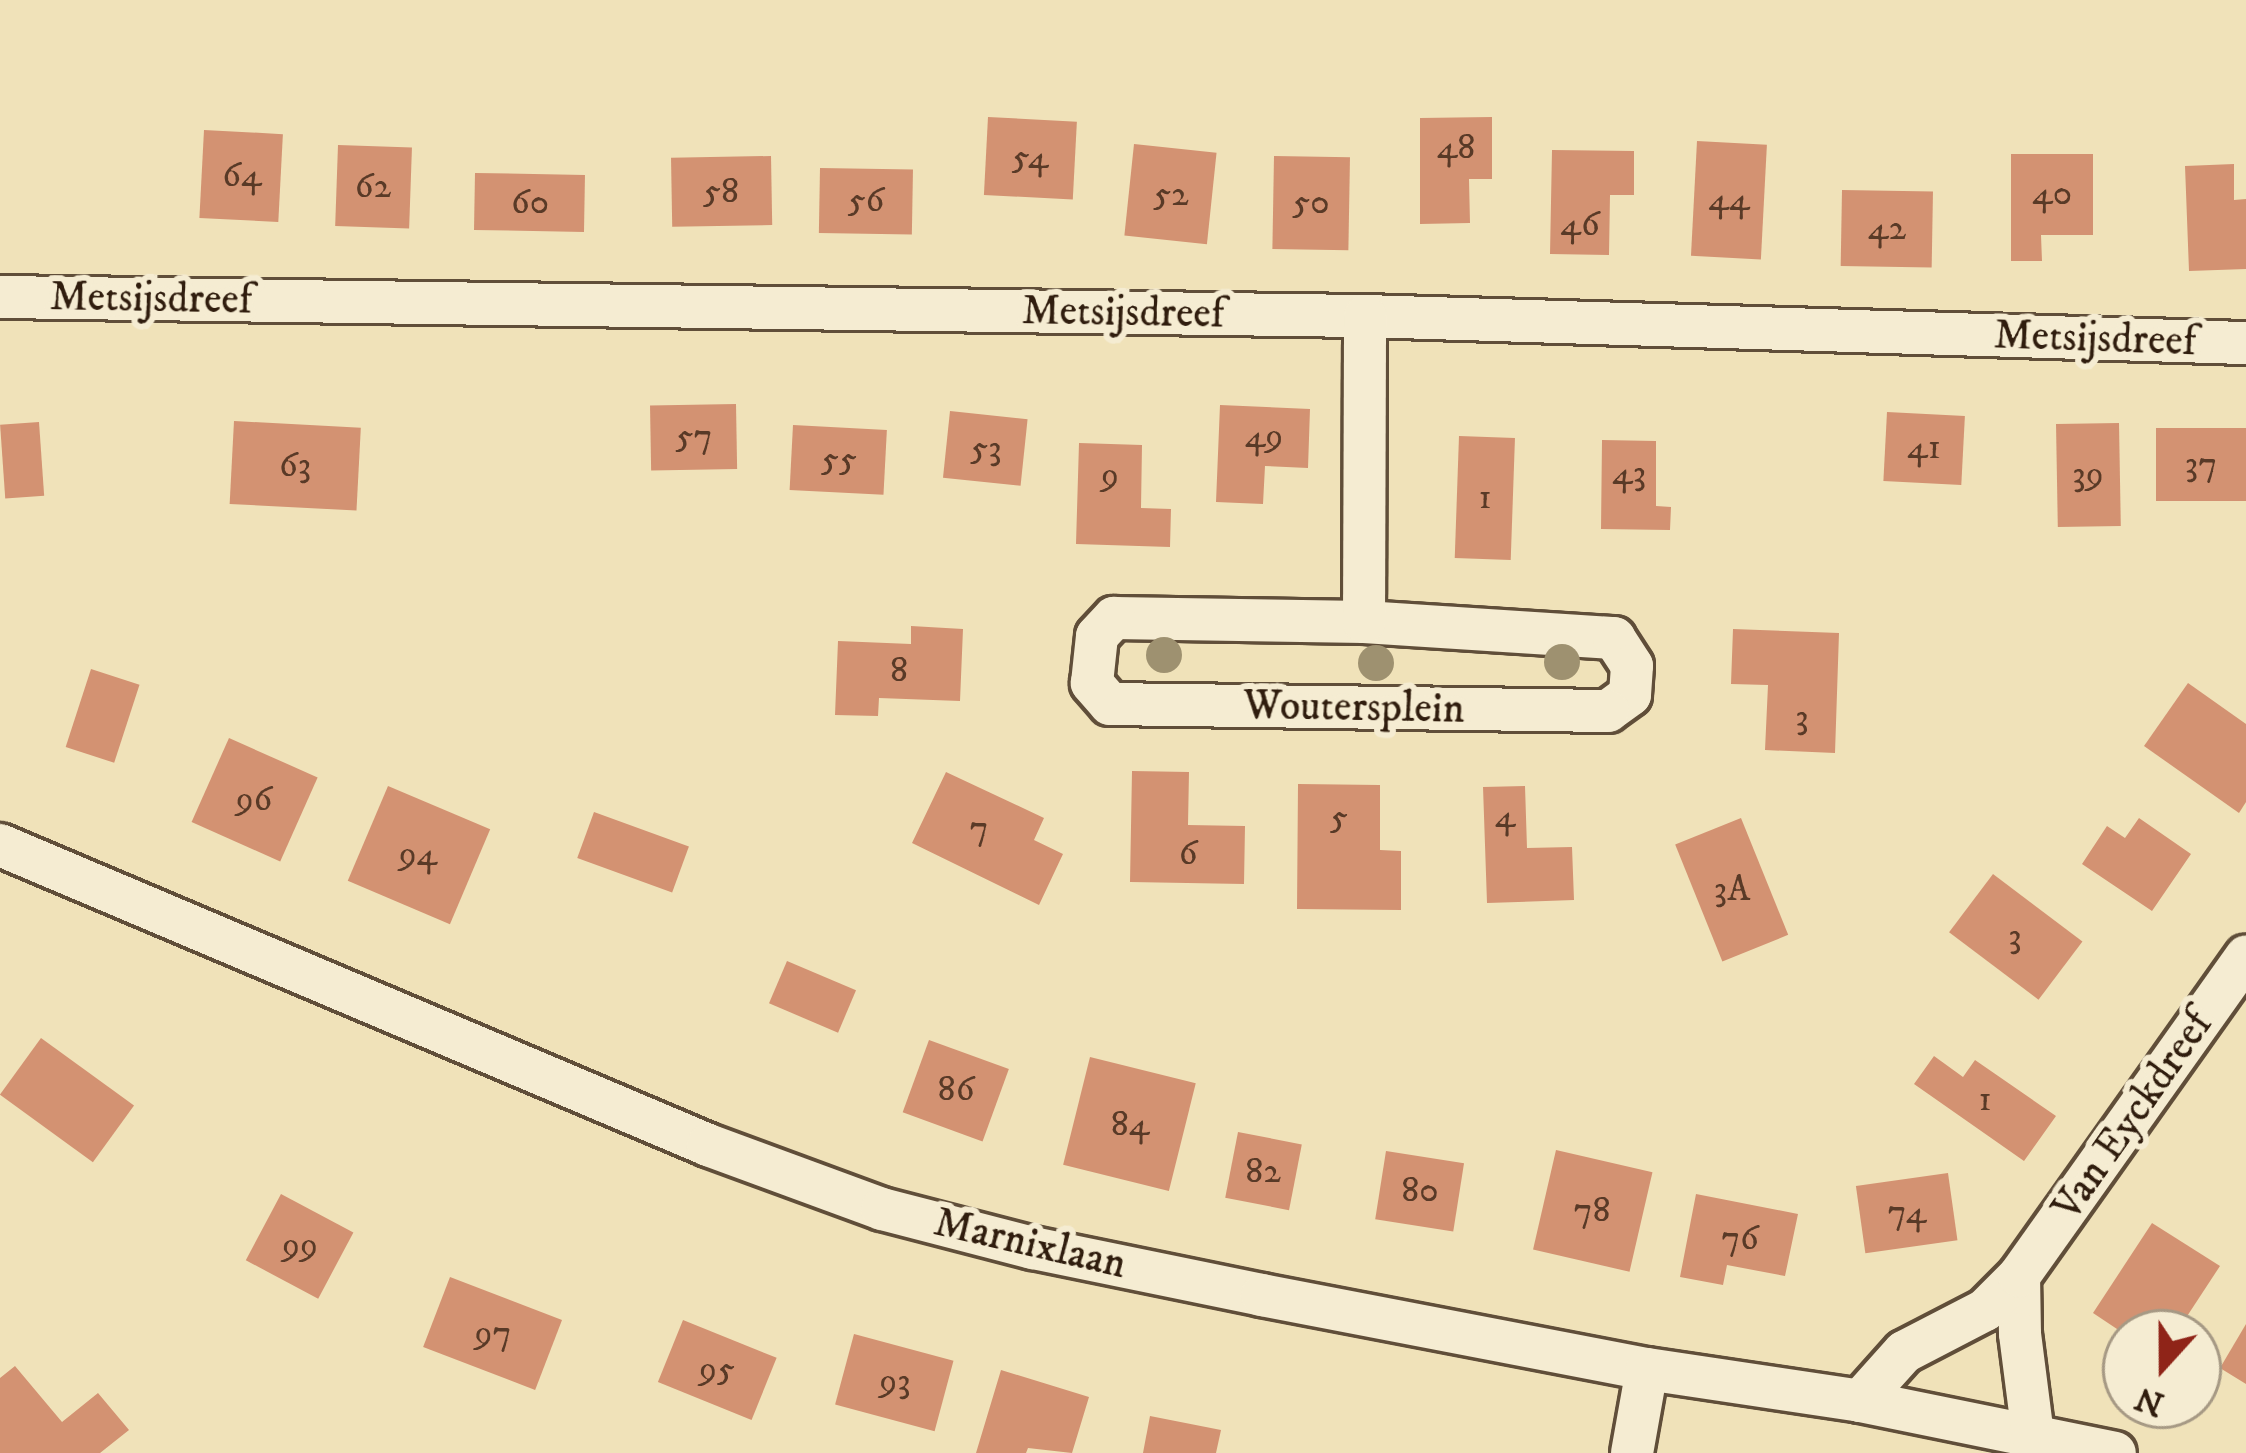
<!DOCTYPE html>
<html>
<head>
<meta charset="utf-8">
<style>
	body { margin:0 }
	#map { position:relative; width:2246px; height:1453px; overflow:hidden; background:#f0e2b9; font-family:"IM FELL DW Pica",serif }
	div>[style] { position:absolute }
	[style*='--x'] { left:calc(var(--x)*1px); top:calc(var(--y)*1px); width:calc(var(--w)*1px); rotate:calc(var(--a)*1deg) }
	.building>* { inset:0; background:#d39272; transform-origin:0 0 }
	.roads { filter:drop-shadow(3px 0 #604e39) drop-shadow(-3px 0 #604e39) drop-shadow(0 3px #604e39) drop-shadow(0 -3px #604e39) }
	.street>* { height:42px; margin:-21px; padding:0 21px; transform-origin:21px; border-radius:21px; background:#f5ecd2 }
	.trees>* { width:36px; height:36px; margin:-18px; border-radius:50%; background:#9e9170 }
	span { translate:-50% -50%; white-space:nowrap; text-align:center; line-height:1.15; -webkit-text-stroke:12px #f5ecd2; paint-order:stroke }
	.number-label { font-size:36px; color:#593a27 }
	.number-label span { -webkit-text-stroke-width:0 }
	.street-label { font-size:42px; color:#301d0e }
	.north { position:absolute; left:2102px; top:1309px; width:120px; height:120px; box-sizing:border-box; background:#f5ecd2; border:3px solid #a69984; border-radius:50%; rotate:201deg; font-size:33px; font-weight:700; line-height:48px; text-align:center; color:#301d0e }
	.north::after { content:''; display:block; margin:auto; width:42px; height:54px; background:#8f2418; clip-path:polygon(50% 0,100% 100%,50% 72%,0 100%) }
</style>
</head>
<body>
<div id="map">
	<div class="building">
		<div style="left:988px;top:117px;width:89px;height:78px;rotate:3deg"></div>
		<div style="clip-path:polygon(1492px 117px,1492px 179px,1469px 179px,1470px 223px,1420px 224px,1420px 118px)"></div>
		<div style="left:204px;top:130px;width:79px;height:88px;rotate:3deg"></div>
		<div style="left:1697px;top:141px;width:70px;height:115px;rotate:3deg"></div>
		<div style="left:1134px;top:144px;width:83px;height:92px;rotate:6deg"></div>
		<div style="left:338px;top:145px;width:74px;height:81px;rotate:2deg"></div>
		<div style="clip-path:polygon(1552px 150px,1634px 151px,1634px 195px,1610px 195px,1609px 255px,1550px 254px)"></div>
		<div style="clip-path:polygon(2011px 154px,2093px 154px,2093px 235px,2041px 235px,2042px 261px,2011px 261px)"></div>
		<div style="left:771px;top:156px;width:69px;height:100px;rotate:89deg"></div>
		<div style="left:1274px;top:156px;width:76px;height:93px;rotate:1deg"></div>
		<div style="clip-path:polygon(2234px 164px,2234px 200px,2246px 199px,2246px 269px,2189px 271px,2185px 166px)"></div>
		<div style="left:820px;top:168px;width:93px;height:65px;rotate:1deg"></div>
		<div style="left:475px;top:173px;width:110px;height:57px;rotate:1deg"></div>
		<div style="left:1842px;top:190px;width:91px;height:76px;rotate:1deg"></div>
		<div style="left:736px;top:404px;width:65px;height:86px;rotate:89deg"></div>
		<div style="clip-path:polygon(1220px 405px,1310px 409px,1308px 468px,1265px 466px,1263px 504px,1216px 502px)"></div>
		<div style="left:950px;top:411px;width:78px;height:67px;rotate:6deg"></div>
		<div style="left:1887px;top:412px;width:78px;height:69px;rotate:3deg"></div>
		<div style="left:234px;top:421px;width:127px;height:83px;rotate:3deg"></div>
		<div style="left:39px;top:422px;width:74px;height:39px;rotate:86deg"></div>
		<div style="left:2119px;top:423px;width:103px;height:63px;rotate:89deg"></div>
		<div style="left:793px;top:425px;width:94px;height:65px;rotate:3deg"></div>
		<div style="left:2246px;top:428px;width:73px;height:90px;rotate:90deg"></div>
		<div style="left:1459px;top:436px;width:56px;height:122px;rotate:2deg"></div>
		<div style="clip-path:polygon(1602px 440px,1656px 441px,1656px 506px,1671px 507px,1670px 530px,1601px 529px)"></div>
		<div style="clip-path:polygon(1079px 443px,1142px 445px,1141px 508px,1171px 509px,1170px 547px,1076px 544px)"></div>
		<div style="clip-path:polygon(911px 626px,963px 629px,960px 701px,879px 698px,878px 716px,835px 715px,838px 641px,911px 644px)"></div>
		<div style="clip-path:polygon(1733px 629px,1839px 633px,1835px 753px,1765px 750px,1768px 685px,1731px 684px)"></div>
		<div style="left:91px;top:669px;width:51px;height:82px;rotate:18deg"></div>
		<div style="clip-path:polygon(2188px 683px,2246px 724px,2246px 802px,2239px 813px,2144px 746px)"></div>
		<div style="left:229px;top:738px;width:97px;height:92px;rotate:24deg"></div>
		<div style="clip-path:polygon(1132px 771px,1189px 772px,1188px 825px,1245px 826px,1244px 884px,1130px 882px)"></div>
		<div style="clip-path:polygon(946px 772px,1044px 818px,1034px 840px,1063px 854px,1039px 905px,912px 843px)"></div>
		<div style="clip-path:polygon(1298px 784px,1380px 785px,1380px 850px,1401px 851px,1401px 910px,1297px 909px)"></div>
		<div style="left:388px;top:786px;width:111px;height:103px;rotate:23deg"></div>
		<div style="clip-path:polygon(1525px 786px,1527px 848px,1572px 847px,1574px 900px,1487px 903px,1483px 787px)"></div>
		<div style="left:594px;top:812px;width:101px;height:49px;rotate:20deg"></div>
		<div style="left:1741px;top:818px;width:126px;height:71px;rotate:68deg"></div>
		<div style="clip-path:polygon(2139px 818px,2191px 854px,2152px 911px,2082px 864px,2107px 826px,2125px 838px)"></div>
		<div style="left:1993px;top:874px;width:112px;height:73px;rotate:37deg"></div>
		<div style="left:787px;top:961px;width:75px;height:46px;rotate:23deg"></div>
		<div style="left:41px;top:1038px;width:115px;height:70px;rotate:36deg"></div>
		<div style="left:929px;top:1040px;width:85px;height:77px;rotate:20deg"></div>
		<div style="clip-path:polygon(1934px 1056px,1963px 1077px,1975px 1060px,2056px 1116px,2024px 1161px,1914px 1084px)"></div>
		<div style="left:1090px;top:1057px;width:109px;height:111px;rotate:14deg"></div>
		<div style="left:1238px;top:1132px;width:65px;height:67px;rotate:11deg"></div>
		<div style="left:1556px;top:1150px;width:99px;height:102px;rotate:13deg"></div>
		<div style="left:1386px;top:1151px;width:79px;height:69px;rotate:9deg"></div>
		<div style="left:1948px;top:1173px;width:68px;height:93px;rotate:82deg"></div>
		<div style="left:281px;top:1194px;width:82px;height:75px;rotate:28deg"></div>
		<div style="clip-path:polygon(1696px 1194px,1798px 1214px,1785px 1276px,1727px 1265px,1723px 1285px,1680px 1277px)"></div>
		<div style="clip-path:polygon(2152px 1223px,2220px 1266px,2176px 1333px,2123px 1333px,2093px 1313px)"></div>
		<div style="left:450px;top:1277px;width:120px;height:75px;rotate:21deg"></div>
		<div style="left:683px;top:1320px;width:101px;height:67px;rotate:22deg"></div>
		<div style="clip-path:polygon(2246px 1324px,2246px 1384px,2220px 1368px)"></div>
		<div style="left:854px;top:1334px;width:103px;height:73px;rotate:15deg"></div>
		<div style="clip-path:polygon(15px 1366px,62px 1422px,98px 1393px,129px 1430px,100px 1453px,0 1453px,0 1378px)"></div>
		<div style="clip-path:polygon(1001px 1370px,1089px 1397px,1072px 1453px,1028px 1448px,1026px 1453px,976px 1453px)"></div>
		<div style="clip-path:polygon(1150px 1416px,1221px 1430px,1216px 1453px,1143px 1453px)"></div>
	</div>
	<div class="roads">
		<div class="street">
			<div style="--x:0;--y:297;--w:1365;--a:0.8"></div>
			<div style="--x:1365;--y:316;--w:881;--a:1.76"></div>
			<div style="--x:1114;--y:618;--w:250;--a:0.9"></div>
			<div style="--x:1364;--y:622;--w:251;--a:3.7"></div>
			<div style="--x:1614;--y:638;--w:33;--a:57"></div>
			<div style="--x:1632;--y:666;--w:29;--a:94"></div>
			<div style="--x:1630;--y:695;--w:27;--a:144"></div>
			<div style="--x:1608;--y:711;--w:498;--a:-179.2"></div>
			<div style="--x:1110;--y:704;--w:28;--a:-131"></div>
			<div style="--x:1092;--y:683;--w:47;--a:-83.9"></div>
			<div style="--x:1097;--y:636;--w:25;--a:-47"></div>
			<div style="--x:1364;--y:622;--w:306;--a:-89.8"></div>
			<div style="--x:0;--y:845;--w:769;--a:22.96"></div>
			<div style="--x:708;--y:1145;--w:185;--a:20.2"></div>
			<div style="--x:882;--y:1209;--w:156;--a:14.5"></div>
			<div style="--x:1033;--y:1248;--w:234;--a:11.6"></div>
			<div style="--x:1262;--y:1295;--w:392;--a:10.9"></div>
			<div style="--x:1647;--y:1369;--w:215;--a:8.5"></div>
			<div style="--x:1860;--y:1401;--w:260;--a:11.5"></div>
			<div style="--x:2019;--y:1276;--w:58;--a:89"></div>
			<div style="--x:2020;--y:1334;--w:103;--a:82.7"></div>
			<div style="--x:1860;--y:1401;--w:66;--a:-48.1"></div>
			<div style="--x:1904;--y:1352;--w:91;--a:-27.4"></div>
			<div style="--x:1985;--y:1310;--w:48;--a:-45"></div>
			<div style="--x:2019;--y:1276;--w:392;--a:-54.6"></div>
			<div style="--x:1632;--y:1453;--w:85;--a:-79.9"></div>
		</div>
	</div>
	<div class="trees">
		<div style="left:1164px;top:655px"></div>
		<div style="left:1562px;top:662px"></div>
		<div style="left:1376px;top:663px"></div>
	</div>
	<div class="number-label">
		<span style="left:1456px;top:148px">48</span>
		<span style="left:1030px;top:158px">54</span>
		<span style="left:242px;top:176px">64</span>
		<span style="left:373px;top:187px">62</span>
		<span style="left:721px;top:192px">58</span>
		<span style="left:2052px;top:194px">40</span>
		<span style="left:1171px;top:195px">52</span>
		<span style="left:1729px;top:200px">44</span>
		<span style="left:866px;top:201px">56</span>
		<span style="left:530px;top:203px">60</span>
		<span style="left:1311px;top:203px">50</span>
		<span style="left:1580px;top:225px">46</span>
		<span style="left:1887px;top:229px">42</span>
		<span style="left:694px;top:437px">57</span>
		<span style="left:1264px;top:437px">49</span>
		<span style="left:1924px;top:448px">41</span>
		<span style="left:986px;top:449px">53</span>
		<span style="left:839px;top:460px">55</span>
		<span style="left:2201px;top:465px">37</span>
		<span style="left:295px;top:466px">63</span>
		<span style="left:1629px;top:474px">43</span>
		<span style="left:2088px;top:475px">39</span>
		<span style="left:1110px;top:476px">9</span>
		<span style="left:1485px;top:498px">1</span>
		<span style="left:899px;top:671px">8</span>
		<span style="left:1802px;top:718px">3</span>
		<span style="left:254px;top:800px">96</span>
		<span style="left:1505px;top:817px">4</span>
		<span style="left:1339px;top:818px">5</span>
		<span style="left:979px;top:829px">7</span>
		<span style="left:1188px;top:854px">6</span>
		<span style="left:418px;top:855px">94</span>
		<span style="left:1732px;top:890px">3A</span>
		<span style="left:2015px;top:937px">3</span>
		<span style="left:956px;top:1090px">86</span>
		<span style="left:1985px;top:1100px">1</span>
		<span style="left:1130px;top:1125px">84</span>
		<span style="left:1263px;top:1172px">82</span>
		<span style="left:1420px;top:1191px">80</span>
		<span style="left:1592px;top:1211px">78</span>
		<span style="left:1907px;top:1213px">74</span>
		<span style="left:1740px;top:1239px">76</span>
		<span style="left:300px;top:1246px">99</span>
		<span style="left:493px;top:1334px">97</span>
		<span style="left:717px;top:1370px">95</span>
		<span style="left:895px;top:1382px">93</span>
	</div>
	<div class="street-label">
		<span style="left:151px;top:299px;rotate:1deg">Metsijsdreef</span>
		<span style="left:1123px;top:313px;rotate:1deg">Metsijsdreef</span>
		<span style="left:2095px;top:339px;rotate:2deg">Metsijsdreef</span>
		<span style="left:1354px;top:708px;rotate:1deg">Woutersplein</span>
		<span style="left:2133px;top:1116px;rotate:-55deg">Van Eyckdreef</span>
		<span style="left:1030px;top:1244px;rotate:13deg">Marnixlaan</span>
	</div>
	<div class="north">N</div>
</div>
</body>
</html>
